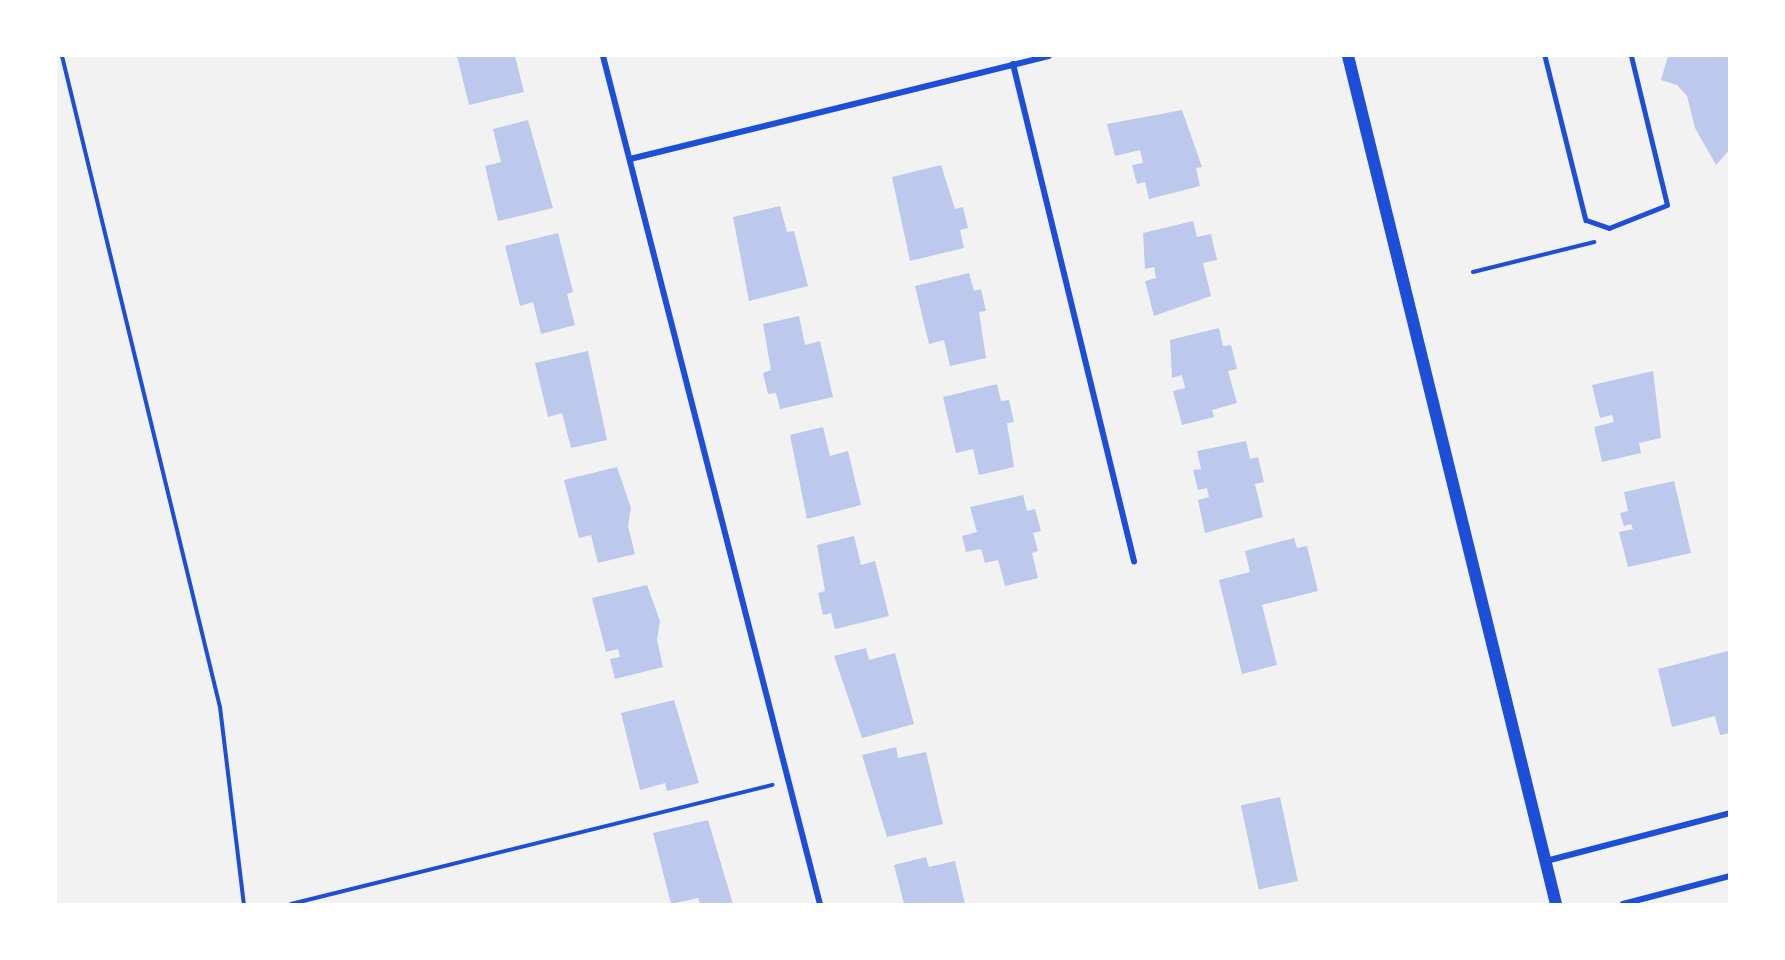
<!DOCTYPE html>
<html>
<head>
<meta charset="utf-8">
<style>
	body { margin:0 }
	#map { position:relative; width:1785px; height:960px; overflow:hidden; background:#f2f2f2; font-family:"Golos Text",sans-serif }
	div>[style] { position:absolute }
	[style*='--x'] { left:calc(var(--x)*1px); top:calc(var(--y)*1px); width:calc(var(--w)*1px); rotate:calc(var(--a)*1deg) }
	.building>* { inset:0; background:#bdc9ec; transform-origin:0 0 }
	.path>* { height:4px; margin:-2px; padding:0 2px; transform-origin:2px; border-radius:2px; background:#1d4ed8 }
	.service>* { height:4.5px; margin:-2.25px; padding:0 2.25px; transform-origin:2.25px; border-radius:2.25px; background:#1d4ed8 }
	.minor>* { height:6px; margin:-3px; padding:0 3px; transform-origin:3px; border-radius:3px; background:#1d4ed8 }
	.secondary>* { height:12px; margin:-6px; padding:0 6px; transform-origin:6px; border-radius:6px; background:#1d4ed8 }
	span { translate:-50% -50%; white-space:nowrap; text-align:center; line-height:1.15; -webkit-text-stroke:4.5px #fff; paint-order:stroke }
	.frame { position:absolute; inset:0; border:57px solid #fff; pointer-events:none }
</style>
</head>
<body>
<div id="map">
	<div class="building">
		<div style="clip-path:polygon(457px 56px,515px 56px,524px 92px,469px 105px)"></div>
		<div style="clip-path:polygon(1668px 56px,1730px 56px,1730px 149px,1716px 165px,1695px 128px,1687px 96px,1677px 85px,1661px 80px)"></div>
		<div style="clip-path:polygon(1182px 110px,1202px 167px,1196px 168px,1200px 186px,1149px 199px,1145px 182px,1137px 184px,1132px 165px,1143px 163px,1140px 150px,1115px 156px,1107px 124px)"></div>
		<div style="clip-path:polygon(528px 120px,553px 208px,498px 221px,485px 166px,501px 162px,493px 129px)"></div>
		<div style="clip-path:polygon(941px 165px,955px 209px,963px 207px,968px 228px,960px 230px,964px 248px,910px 261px,892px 177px)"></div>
		<div style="clip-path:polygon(780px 206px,787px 232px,794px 231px,808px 286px,749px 301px,733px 217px)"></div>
		<div style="clip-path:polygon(1193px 221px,1197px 237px,1211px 234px,1217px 260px,1203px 263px,1211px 296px,1154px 316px,1145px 281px,1156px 278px,1154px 267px,1145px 269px,1143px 233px)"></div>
		<div style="clip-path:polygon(558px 233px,573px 292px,567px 294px,575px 325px,541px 334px,533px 302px,520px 306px,505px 246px)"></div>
		<div style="clip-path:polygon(969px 273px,974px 291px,981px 289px,986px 311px,979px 312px,986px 358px,950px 366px,944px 340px,929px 344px,915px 286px)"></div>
		<div style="clip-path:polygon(799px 316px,805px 345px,820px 341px,833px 397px,780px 409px,776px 393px,768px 394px,763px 373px,771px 370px,763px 324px)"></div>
		<div style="clip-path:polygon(1219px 328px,1223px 346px,1231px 345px,1237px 369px,1228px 371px,1237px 403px,1212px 410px,1214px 417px,1182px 425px,1173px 391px,1185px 388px,1182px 375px,1172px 378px,1170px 340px)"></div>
		<div style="clip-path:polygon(588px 351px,607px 440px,571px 448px,562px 413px,548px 417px,535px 363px)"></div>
		<div style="clip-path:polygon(1653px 371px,1661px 438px,1639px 443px,1641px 453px,1602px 462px,1594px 427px,1614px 422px,1612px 415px,1600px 418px,1592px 385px)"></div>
		<div style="clip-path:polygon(997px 384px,1001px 401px,1009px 400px,1014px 422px,1007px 423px,1014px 467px,979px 475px,973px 449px,956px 453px,943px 397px)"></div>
		<div style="clip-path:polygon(823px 427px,830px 456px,848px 451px,861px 505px,807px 519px,790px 435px)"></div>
		<div style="clip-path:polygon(1246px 441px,1250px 459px,1258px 457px,1264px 482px,1255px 484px,1263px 517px,1205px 533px,1198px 500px,1209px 497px,1207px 488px,1198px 490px,1193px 470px,1201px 469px,1197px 451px)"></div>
		<div style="clip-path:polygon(617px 467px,631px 508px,628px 526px,635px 554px,598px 563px,591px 535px,579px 538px,564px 480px)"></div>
		<div style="clip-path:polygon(1674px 481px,1691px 553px,1628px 567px,1619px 532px,1633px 529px,1631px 524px,1624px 526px,1620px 513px,1628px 511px,1624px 492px)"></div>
		<div style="clip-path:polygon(1023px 495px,1027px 511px,1035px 509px,1041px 531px,1033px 533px,1038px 551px,1032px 553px,1038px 578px,1005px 586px,998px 560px,985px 563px,981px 549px,966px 552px,962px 536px,977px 532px,970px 507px)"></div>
		<div style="clip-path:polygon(854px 536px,861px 565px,875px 561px,889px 616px,835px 629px,831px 613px,823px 615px,818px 593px,825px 591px,817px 545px)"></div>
		<div style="clip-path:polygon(1294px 538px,1297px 548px,1307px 546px,1318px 591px,1262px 605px,1277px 665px,1242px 674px,1219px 580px,1250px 572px,1245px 551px)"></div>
		<div style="clip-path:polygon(647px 585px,660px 621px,657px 640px,663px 667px,615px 679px,610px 659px,620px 657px,618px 649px,606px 652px,592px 598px)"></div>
		<div style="clip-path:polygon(866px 648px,869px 660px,895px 653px,914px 724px,862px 738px,834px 656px)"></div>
		<div style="clip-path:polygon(1728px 651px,1730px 733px,1720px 735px,1715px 716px,1672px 727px,1658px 669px)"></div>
		<div style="clip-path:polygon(674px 700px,699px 783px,667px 791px,665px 783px,640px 790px,621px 713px)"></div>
		<div style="clip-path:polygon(896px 747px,898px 758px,926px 752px,943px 824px,887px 837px,862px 755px)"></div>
		<div style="left:1280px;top:797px;width:86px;height:40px;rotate:78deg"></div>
		<div style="clip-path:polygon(708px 820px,733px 904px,700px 904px,698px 898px,671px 904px,653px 833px)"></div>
		<div style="clip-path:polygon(926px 857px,929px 867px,955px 861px,965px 904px,904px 904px,894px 865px)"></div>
	</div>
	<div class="path">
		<div style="--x:62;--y:56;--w:670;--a:76.36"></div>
		<div style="--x:220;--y:707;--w:198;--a:83.1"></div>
		<div style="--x:1473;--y:272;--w:125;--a:-13.9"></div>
		<div style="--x:291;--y:904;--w:496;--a:-13.9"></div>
	</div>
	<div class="service">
		<div style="--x:1545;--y:56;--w:169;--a:76"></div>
		<div style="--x:1586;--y:220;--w:24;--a:19"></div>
		<div style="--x:1609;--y:228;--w:62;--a:-21.6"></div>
		<div style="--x:1667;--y:205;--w:153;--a:-103.6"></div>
	</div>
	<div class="minor">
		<div style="--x:603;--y:56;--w:875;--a:75.65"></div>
		<div style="--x:1013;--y:64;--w:512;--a:76.32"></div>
		<div style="--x:630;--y:159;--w:431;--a:-13.8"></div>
		<div style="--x:1546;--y:861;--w:190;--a:-14.6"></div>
		<div style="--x:1623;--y:904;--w:111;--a:-14.7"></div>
	</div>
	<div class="secondary">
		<div style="--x:1348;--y:56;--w:873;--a:76.22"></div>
	</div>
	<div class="frame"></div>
</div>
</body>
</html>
